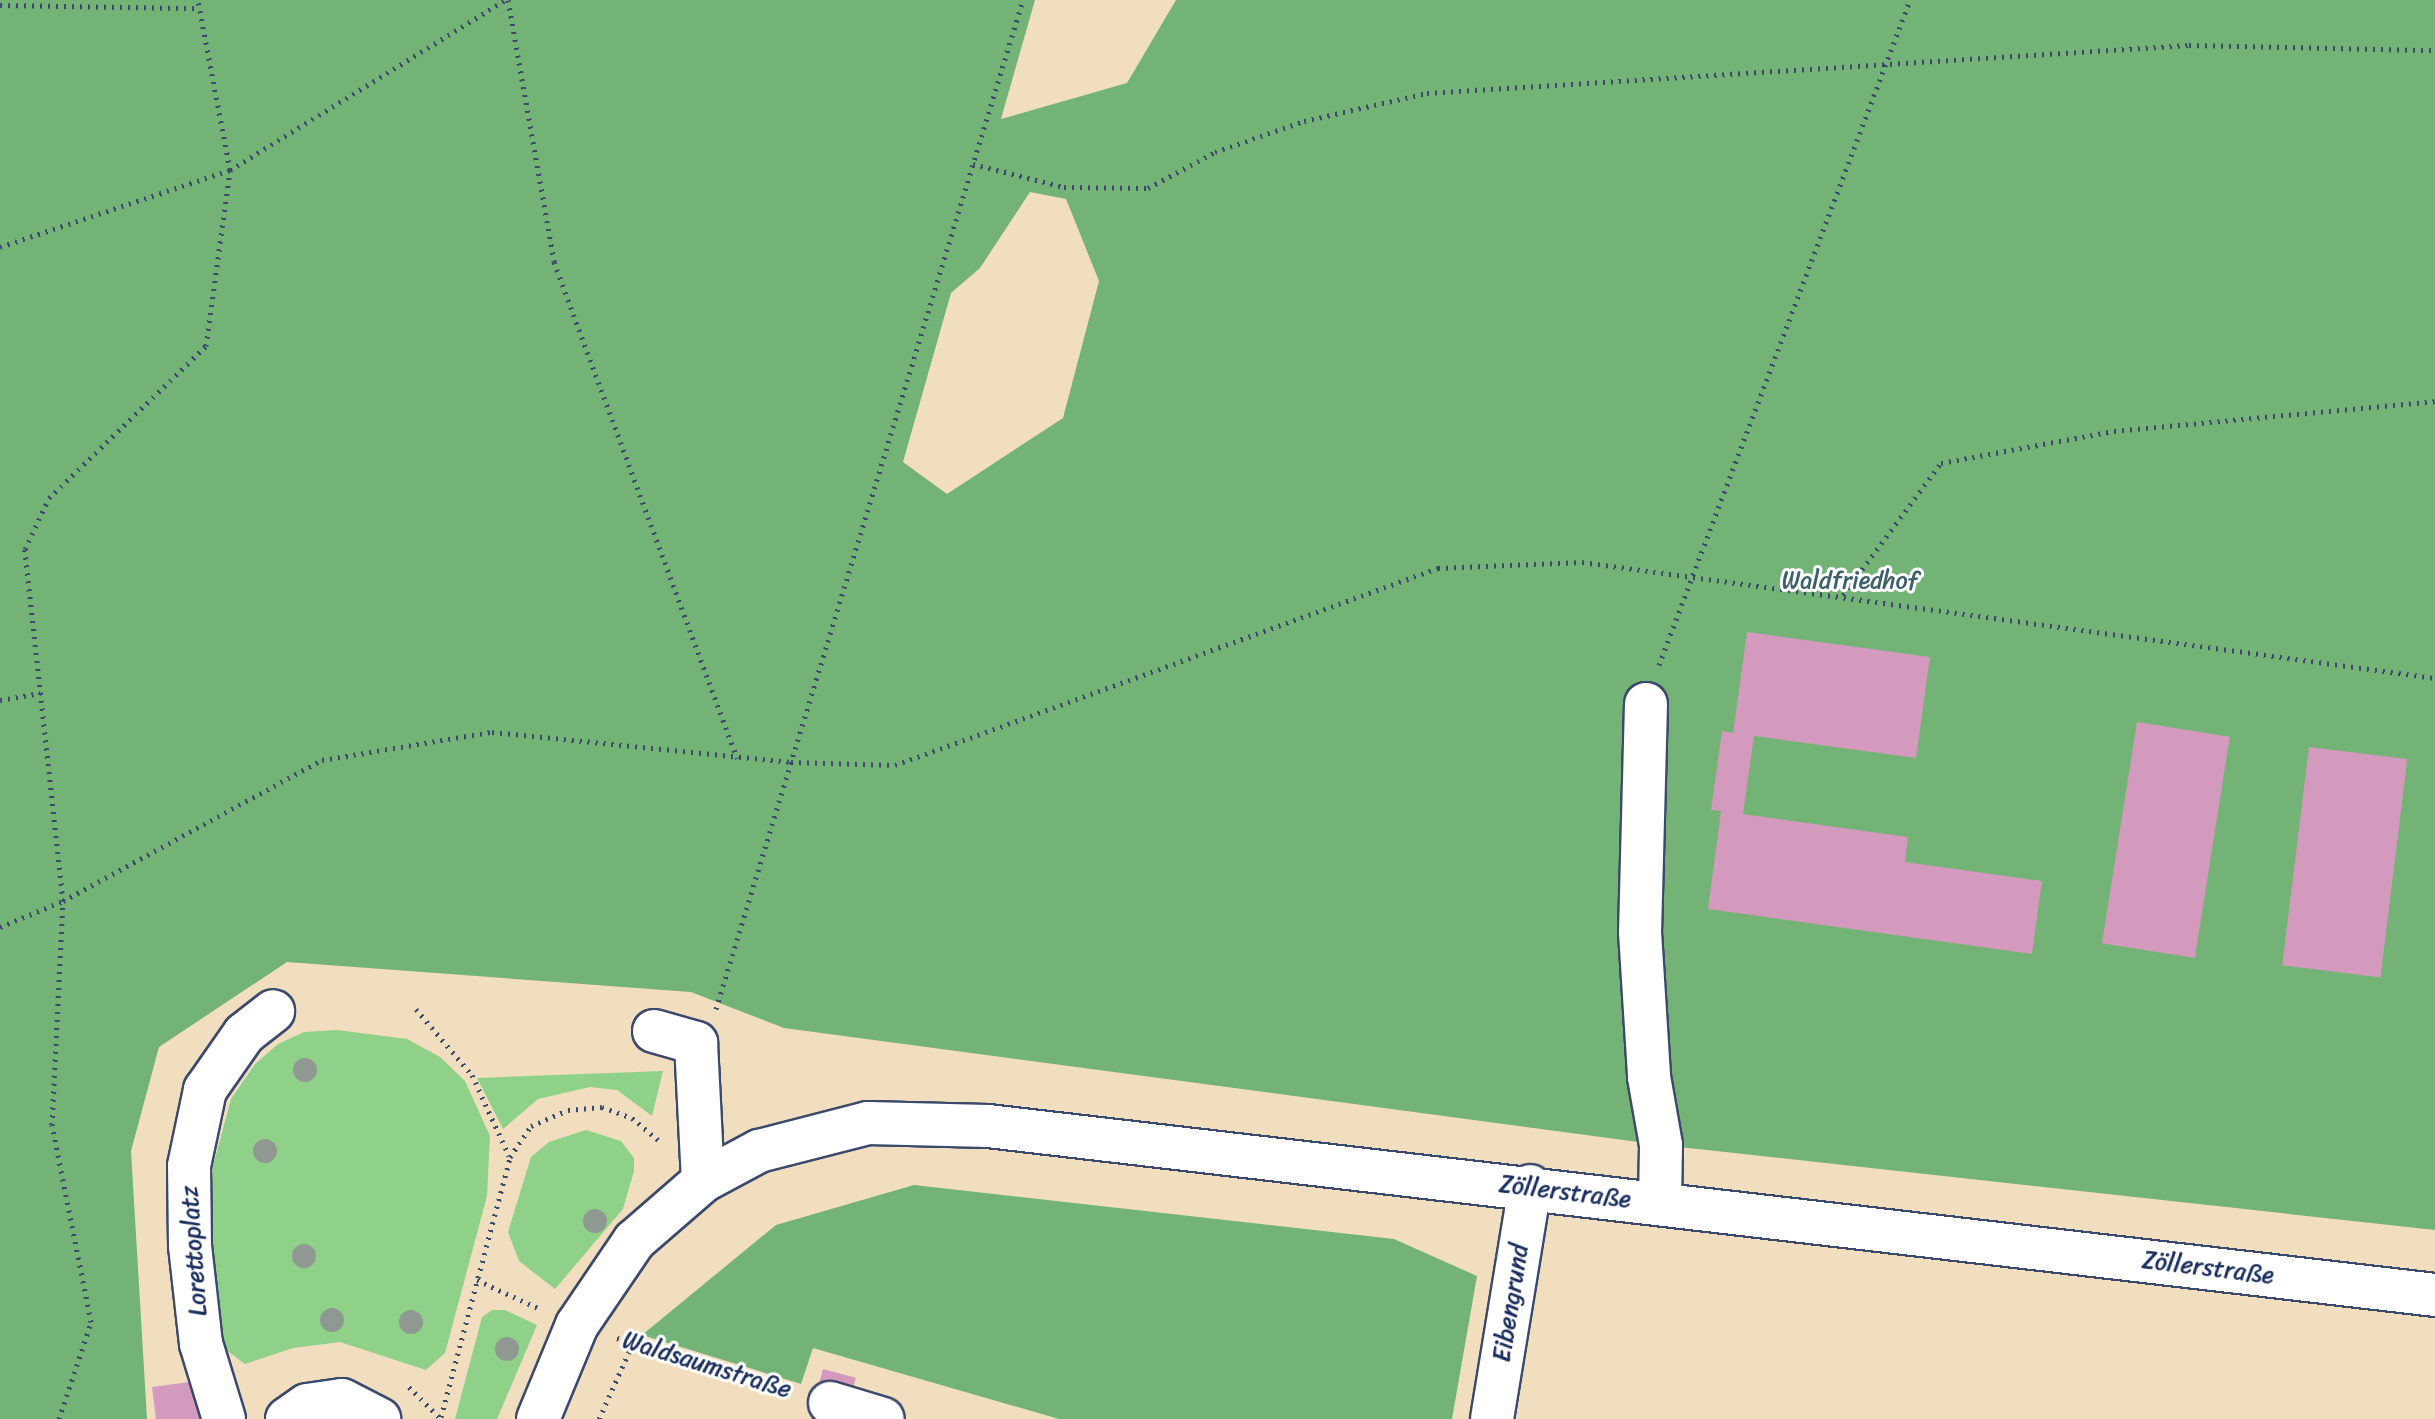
<!DOCTYPE html>
<html>
<head>
<meta charset="utf-8">
<style>
	body { margin:0 }
	#map { position:relative; width:2435px; height:1419px; overflow:hidden; background:#f1debf; font-family:Sriracha,sans-serif }
	div>[style] { position:absolute }
	[style*='--x'] { left:calc(var(--x)*1px); top:calc(var(--y)*1px); width:calc(var(--w)*1px); rotate:calc(var(--a)*1deg) }
	.green>* { inset:0; background:#8fd189 }
	.forest>* { inset:0; background:#73b375 }
	.building>* { inset:0; background:#d39abd; transform-origin:0 0 }
	.path>* { height:5px; margin-top:-2.5px; transform-origin:0; background:repeating-linear-gradient(90deg,#3b496d 0 2px,transparent 0 8px) }
	.roads { filter:drop-shadow(2px 0 #3b496d) drop-shadow(-2px 0 #3b496d) drop-shadow(0 2px #3b496d) drop-shadow(0 -2px #3b496d) }
	.minor>* { height:42px; margin:-21px; padding:0 21px; transform-origin:21px; border-radius:21px; background:#fff }
	.trees>* { width:24px; height:24px; margin:-12px; border-radius:50%; background:#8f9991 }
	span { translate:-50% -50%; white-space:nowrap; text-align:center; line-height:1.15; -webkit-text-stroke:6px #fff; paint-order:stroke }
	.park-label { font-size:24px; color:#3e606b }
	.street-label { font-size:24px; color:#1b2f5e }
</style>
</head>
<body>
<div id="map">
	<div class="green">
		<div style="clip-path:polygon(337px 1030px,407px 1039px,440px 1057px,465px 1081px,490px 1136px,487px 1196px,445px 1353px,426px 1370px,340px 1342px,293px 1348px,245px 1364px,226px 1350px,219px 1326px,210px 1210px,213px 1166px,231px 1099px,255px 1064px,278px 1044px,304px 1032px)"></div>
		<div style="clip-path:polygon(663px 1071px,652px 1116px,617px 1090px,590px 1087px,538px 1099px,503px 1129px,477px 1078px)"></div>
		<div style="clip-path:polygon(586px 1130px,621px 1141px,634px 1158px,634px 1171px,623px 1209px,555px 1289px,519px 1261px,508px 1232px,531px 1157px,549px 1142px)"></div>
		<div style="clip-path:polygon(492px 1310px,505px 1310px,537px 1325px,497px 1419px,455px 1419px,482px 1317px)"></div>
	</div>
	<div class="forest">
		<div style="clip-path:polygon(evenodd,0 0,1035px 0,1001px 119px,1127px 83px,1176px 0,2435px 0,2435px 1230px,1661px 1145px,784px 1028px,691px 992px,287px 962px,159px 1047px,131px 1151px,147px 1419px,0 1419px,0 0,1030px 192px,1066px 199px,1099px 281px,1063px 418px,947px 494px,903px 462px,951px 293px,980px 268px,1030px 192px)"></div>
		<div style="clip-path:polygon(914px 1185px,1394px 1239px,1477px 1276px,1452px 1419px,1059px 1419px,813px 1348px,801px 1384px,642px 1335px,776px 1225px)"></div>
	</div>
	<div class="building">
		<div style="clip-path:polygon(1747px 632px,1930px 657px,1916px 758px,1754px 736px,1743px 814px,1908px 837px,1905px 862px,2042px 881px,2032px 954px,1708px 909px,1721px 811px,1711px 810px,1722px 731px,1733px 733px)"></div>
		<div style="left:2137px;top:722px;width:94px;height:224px;rotate:9deg"></div>
		<div style="left:2309px;top:747px;width:99px;height:220px;rotate:7deg"></div>
		<div style="left:823px;top:1369px;width:34px;height:14px;rotate:15deg"></div>
		<div style="clip-path:polygon(197px 1381px,201px 1419px,156px 1419px,152px 1387px)"></div>
	</div>
	<div class="path">
		<div style="--x:508;--y:0;--w:266;--a:80"></div>
		<div style="--x:554;--y:262;--w:529;--a:69.75"></div>
		<div style="--x:0;--y:5;--w:200;--a:0.9"></div>
		<div style="--x:973;--y:164;--w:94;--a:14.2"></div>
		<div style="--x:1064;--y:187;--w:84;--a:0.7"></div>
		<div style="--x:1148;--y:188;--w:76;--a:-28.2"></div>
		<div style="--x:1215;--y:152;--w:94;--a:-19.2"></div>
		<div style="--x:1304;--y:121;--w:126;--a:-12.8"></div>
		<div style="--x:1427;--y:93;--w:764;--a:-3.6"></div>
		<div style="--x:2189;--y:45;--w:246;--a:1.2"></div>
		<div style="--x:0;--y:247;--w:243;--a:-18.5"></div>
		<div style="--x:230;--y:170;--w:323;--a:-31.7"></div>
		<div style="--x:1843;--y:595;--w:164;--a:-53.4"></div>
		<div style="--x:1941;--y:463;--w:176;--a:-10.5"></div>
		<div style="--x:2114;--y:431;--w:322;--a:-5.3"></div>
		<div style="--x:1659;--y:665;--w:711;--a:-69.32"></div>
		<div style="--x:0;--y:700;--w:41;--a:-9.9"></div>
		<div style="--x:0;--y:927;--w:68;--a:-22.4"></div>
		<div style="--x:63;--y:901;--w:295;--a:-28.6"></div>
		<div style="--x:322;--y:760;--w:172;--a:-9.4"></div>
		<div style="--x:492;--y:732;--w:301;--a:5.7"></div>
		<div style="--x:791;--y:762;--w:104;--a:1.7"></div>
		<div style="--x:895;--y:765;--w:578;--a:-19.94"></div>
		<div style="--x:1438;--y:568;--w:144;--a:-2.4"></div>
		<div style="--x:1582;--y:562;--w:861;--a:7.74"></div>
		<div style="--x:416;--y:1009;--w:87;--a:49.7"></div>
		<div style="--x:472;--y:1075;--w:89;--a:65.4"></div>
		<div style="--x:716;--y:1009;--w:1055;--a:-73.08"></div>
		<div style="--x:477;--y:1280;--w:69;--a:24.7"></div>
		<div style="--x:617;--y:1338;--w:182;--a:16.9"></div>
		<div style="--x:409;--y:1387;--w:45;--a:45"></div>
		<div style="--x:441;--y:1417;--w:269;--a:-75.1"></div>
		<div style="--x:510;--y:1157;--w:37;--a:-56"></div>
		<div style="--x:531;--y:1126;--w:40;--a:-23.4"></div>
		<div style="--x:568;--y:1110;--w:34;--a:-5"></div>
		<div style="--x:602;--y:1107;--w:32;--a:20"></div>
		<div style="--x:632;--y:1118;--w:34;--a:40"></div>
		<div style="--x:59;--y:1419;--w:102;--a:-71.7"></div>
		<div style="--x:91;--y:1322;--w:201;--a:-101.2"></div>
		<div style="--x:52;--y:1125;--w:224;--a:-87.2"></div>
		<div style="--x:63;--y:901;--w:354;--a:-96.2"></div>
		<div style="--x:25;--y:549;--w:56;--a:-64.8"></div>
		<div style="--x:49;--y:498;--w:219;--a:-44.1"></div>
		<div style="--x:206;--y:346;--w:178;--a:-82.2"></div>
		<div style="--x:230;--y:170;--w:173;--a:-100.7"></div>
		<div style="--x:599;--y:1419;--w:83;--a:-65.9"></div>
	</div>
	<div class="roads">
		<div class="minor">
			<div style="--x:1646;--y:704;--w:228;--a:91.5"></div>
			<div style="--x:1640;--y:932;--w:145;--a:86.4"></div>
			<div style="--x:1649;--y:1077;--w:69;--a:80"></div>
			<div style="--x:1661;--y:1145;--w:59;--a:91"></div>
			<div style="--x:654;--y:1031;--w:44;--a:15.9"></div>
			<div style="--x:696;--y:1043;--w:138;--a:87.1"></div>
			<div style="--x:830;--y:1403;--w:55;--a:16.8"></div>
			<div style="--x:224;--y:1419;--w:78;--a:-107"></div>
			<div style="--x:201;--y:1344;--w:99;--a:-96.4"></div>
			<div style="--x:190;--y:1246;--w:80;--a:-90.7"></div>
			<div style="--x:189;--y:1166;--w:78;--a:-78.1"></div>
			<div style="--x:205;--y:1090;--w:68;--a:-55.1"></div>
			<div style="--x:244;--y:1034;--w:37;--a:-38"></div>
			<div style="--x:287;--y:1419;--w:24;--a:-35"></div>
			<div style="--x:307;--y:1405;--w:35;--a:-8"></div>
			<div style="--x:342;--y:1400;--w:42;--a:27.2"></div>
			<div style="--x:538;--y:1419;--w:102;--a:-67.5"></div>
			<div style="--x:577;--y:1325;--w:102;--a:-55.8"></div>
			<div style="--x:634;--y:1241;--w:91;--a:-41"></div>
			<div style="--x:703;--y:1181;--w:64;--a:-28.2"></div>
			<div style="--x:759;--y:1151;--w:113;--a:-14.4"></div>
			<div style="--x:868;--y:1123;--w:120;--a:1.4"></div>
			<div style="--x:988;--y:1126;--w:1457;--a:6.66"></div>
			<div style="--x:1492;--y:1419;--w:236;--a:-80.7"></div>
		</div>
	</div>
	<div class="trees">
		<div style="left:305px;top:1070px"></div>
		<div style="left:265px;top:1151px"></div>
		<div style="left:595px;top:1221px"></div>
		<div style="left:304px;top:1256px"></div>
		<div style="left:332px;top:1320px"></div>
		<div style="left:411px;top:1322px"></div>
		<div style="left:507px;top:1349px"></div>
	</div>
	<div class="park-label">
		<span style="left:1850px;top:581px">Waldfriedhof</span>
	</div>
	<div class="street-label">
		<span style="left:1565px;top:1192px;rotate:7deg">Zöllerstraße</span>
		<span style="left:194px;top:1251px;rotate:-94deg">Lorettoplatz</span>
		<span style="left:2208px;top:1268px;rotate:7deg">Zöllerstraße</span>
		<span style="left:1511px;top:1303px;rotate:-81deg">Eibengrund</span>
		<span style="left:707px;top:1365px;rotate:17deg">Waldsaumstraße</span>
	</div>
</div>
</body>
</html>
